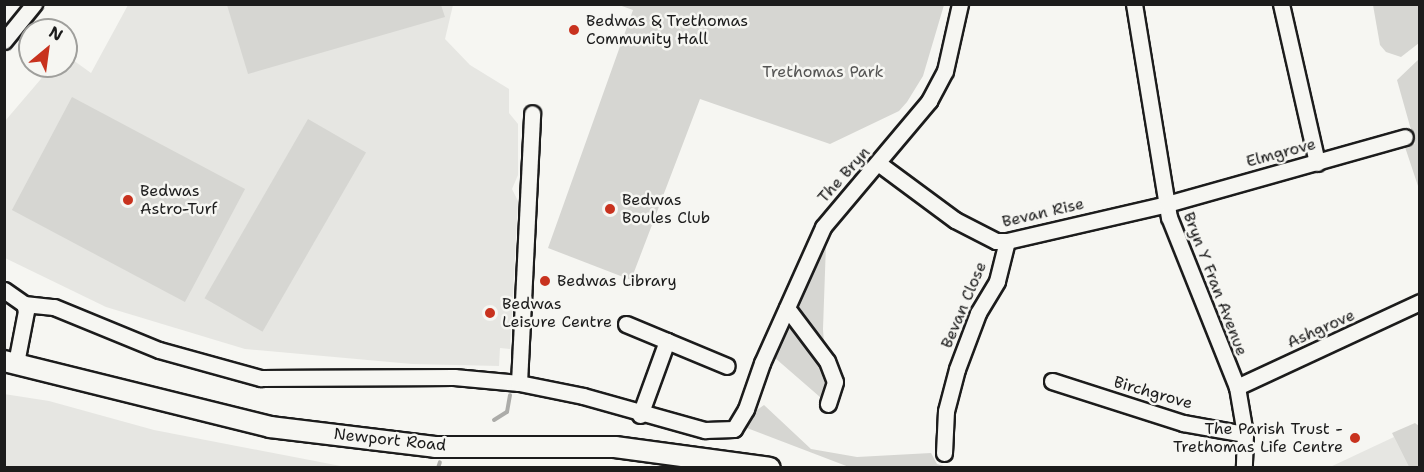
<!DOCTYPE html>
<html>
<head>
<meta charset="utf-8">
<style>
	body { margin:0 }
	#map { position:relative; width:1424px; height:472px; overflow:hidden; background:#f6f6f2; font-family:"Shantell Sans",sans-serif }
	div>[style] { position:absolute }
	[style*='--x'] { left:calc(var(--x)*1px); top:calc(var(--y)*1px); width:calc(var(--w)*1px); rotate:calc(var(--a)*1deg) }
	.built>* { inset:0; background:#e6e6e2 }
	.green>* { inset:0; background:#d6d6d2; transform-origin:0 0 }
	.stream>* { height:4px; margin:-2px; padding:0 2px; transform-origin:2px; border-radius:2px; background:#acaca9 }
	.roads { filter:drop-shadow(2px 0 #1c1c1c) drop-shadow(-2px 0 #1c1c1c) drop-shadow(0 2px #1c1c1c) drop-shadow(0 -2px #1c1c1c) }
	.minor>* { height:15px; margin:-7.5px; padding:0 7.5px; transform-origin:7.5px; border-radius:7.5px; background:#f6f6f2 }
	.major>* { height:20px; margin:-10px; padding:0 10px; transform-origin:10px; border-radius:10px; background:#f6f6f2 }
	.dots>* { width:16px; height:16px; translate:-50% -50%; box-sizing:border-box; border:3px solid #f6f6f2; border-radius:50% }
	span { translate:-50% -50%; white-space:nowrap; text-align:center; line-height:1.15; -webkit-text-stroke:5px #f6f6f2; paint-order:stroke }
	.poi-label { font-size:16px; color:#1c1c1c }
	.left { translate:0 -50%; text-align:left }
	.right { translate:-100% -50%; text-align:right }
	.park-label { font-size:16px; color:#545453 }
	.street-label { font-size:16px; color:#1c1c1c }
	.frame { position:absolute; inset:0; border:6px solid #1c1c1c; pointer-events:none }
	.north { position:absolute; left:18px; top:18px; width:60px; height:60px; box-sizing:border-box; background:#f6f6f2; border:2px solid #9f9f9c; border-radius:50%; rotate:29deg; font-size:16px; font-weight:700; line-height:24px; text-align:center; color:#1c1c1c }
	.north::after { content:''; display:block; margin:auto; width:21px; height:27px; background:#c8321e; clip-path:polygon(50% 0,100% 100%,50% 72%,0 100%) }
</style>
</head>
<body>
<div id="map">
	<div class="built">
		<div style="clip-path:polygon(128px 5px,453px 5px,445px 39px,470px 65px,509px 89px,509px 113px,518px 124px,518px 175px,512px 189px,518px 201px,510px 349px,500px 348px,499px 366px,412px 364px,245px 349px,106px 307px,5px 258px,5px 121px,52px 66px,66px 66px,66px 55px,91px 73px)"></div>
		<div style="clip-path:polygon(4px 394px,49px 401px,154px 430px,346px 467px,5px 467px)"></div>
		<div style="clip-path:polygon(1394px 437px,1409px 467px,1328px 468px)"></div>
	</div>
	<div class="green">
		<div style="clip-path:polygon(227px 5px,441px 5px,445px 17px,248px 74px)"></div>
		<div style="clip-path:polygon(619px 5px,944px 5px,923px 76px,907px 102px,899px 111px,830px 144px,700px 99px,631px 280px,548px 248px,633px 10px)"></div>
		<div style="clip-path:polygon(1373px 5px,1419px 5px,1419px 43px,1401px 57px,1386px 52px,1380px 45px)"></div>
		<div style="clip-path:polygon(1419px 59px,1419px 189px,1405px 147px,1415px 144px,1397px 80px)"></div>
		<div style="left:72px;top:97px;width:196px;height:128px;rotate:28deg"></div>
		<div style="left:308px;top:119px;width:67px;height:207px;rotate:30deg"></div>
		<div style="clip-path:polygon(819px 235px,826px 244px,823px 329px,828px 404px,767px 351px)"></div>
		<div style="clip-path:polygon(764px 405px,811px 449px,857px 457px,931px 453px,937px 464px,947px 467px,849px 467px,747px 428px,747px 417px)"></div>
		<div style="clip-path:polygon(1415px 423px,1419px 426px,1419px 467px,1409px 467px,1392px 433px)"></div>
	</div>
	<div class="stream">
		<div style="--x:494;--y:420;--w:15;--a:-32"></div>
		<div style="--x:507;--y:412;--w:17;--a:-80"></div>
		<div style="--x:438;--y:468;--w:6;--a:-72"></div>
	</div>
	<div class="roads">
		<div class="minor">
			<div style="--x:1134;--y:4;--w:216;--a:80.7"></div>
			<div style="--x:1169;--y:217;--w:183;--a:68.2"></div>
			<div style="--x:1237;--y:387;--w:48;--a:80.3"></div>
			<div style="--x:1245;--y:434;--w:34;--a:92"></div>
			<div style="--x:1281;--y:4;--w:163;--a:77.2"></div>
			<div style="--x:4;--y:41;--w:48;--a:-51"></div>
			<div style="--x:878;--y:163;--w:96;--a:36.5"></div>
			<div style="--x:955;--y:220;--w:46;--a:27.1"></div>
			<div style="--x:996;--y:241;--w:11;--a:0"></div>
			<div style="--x:1007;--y:241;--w:164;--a:-13"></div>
			<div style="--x:1167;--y:204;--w:247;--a:-15.7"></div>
			<div style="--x:4;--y:290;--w:24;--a:35"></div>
			<div style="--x:24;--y:304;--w:7;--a:74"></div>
			<div style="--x:26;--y:311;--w:53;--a:100.9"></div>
			<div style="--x:24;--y:304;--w:30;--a:6"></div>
			<div style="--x:54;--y:307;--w:113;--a:22.3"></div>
			<div style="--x:159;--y:350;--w:106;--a:15.4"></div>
			<div style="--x:261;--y:378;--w:193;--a:-0.3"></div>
			<div style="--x:454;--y:377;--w:65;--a:5.3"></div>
			<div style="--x:519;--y:383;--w:65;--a:11.5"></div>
			<div style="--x:583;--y:396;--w:127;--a:15.6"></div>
			<div style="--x:705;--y:430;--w:29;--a:-2"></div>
			<div style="--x:734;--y:429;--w:23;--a:-59"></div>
			<div style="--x:746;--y:409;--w:49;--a:-70.8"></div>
			<div style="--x:762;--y:363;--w:149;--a:-65.8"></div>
			<div style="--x:823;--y:227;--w:165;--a:-49.9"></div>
			<div style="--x:929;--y:101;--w:34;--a:-62"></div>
			<div style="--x:945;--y:71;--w:69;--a:-77.4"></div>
			<div style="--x:787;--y:308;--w:66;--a:53"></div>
			<div style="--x:827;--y:361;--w:22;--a:69"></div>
			<div style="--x:835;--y:382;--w:23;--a:108"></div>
			<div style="--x:626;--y:324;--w:109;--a:22.6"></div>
			<div style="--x:1052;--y:381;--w:138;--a:17.8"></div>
			<div style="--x:1183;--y:423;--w:63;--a:10.1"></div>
			<div style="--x:519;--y:383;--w:270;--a:-87.2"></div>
			<div style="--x:1237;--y:387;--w:202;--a:-24.9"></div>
			<div style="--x:640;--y:415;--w:79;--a:-70"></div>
			<div style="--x:944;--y:453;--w:42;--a:-87.3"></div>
			<div style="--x:946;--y:411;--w:43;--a:-75.3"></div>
			<div style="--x:957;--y:369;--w:60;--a:-69.4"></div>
			<div style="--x:978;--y:313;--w:37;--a:-59"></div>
			<div style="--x:997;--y:281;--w:41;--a:-76"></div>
		</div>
		<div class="major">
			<div style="--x:4;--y:361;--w:274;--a:13.9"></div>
			<div style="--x:270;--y:427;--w:166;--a:6.9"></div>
			<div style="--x:435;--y:447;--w:180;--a:0"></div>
			<div style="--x:615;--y:447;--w:156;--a:7.7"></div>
		</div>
	</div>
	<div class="dots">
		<div style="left:574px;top:30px;background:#c8321e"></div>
		<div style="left:128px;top:200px;background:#c8321e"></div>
		<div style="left:610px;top:209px;background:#c8321e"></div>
		<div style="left:545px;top:281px;background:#c8321e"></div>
		<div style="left:490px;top:313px;background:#c8321e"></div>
		<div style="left:1355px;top:438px;background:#c8321e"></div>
	</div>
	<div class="poi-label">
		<span class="left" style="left:586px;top:30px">Bedwas &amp; Trethomas<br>Community Hall</span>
		<span class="left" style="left:140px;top:200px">Bedwas<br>Astro-Turf</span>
		<span class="left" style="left:622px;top:209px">Bedwas<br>Boules Club</span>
		<span class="left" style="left:557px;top:281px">Bedwas Library</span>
		<span class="left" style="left:502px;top:313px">Bedwas<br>Leisure Centre</span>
		<span class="right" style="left:1343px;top:438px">The Parish Trust -<br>Trethomas Life Centre</span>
	</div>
	<div class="park-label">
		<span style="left:823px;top:72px">Trethomas Park</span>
	</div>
	<div class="street-label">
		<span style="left:1281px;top:153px;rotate:-15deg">Elmgrove</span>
		<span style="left:844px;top:175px;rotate:-48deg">The Bryn</span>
		<span style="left:1043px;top:213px;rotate:-13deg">Bevan Rise</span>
		<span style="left:1215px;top:284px;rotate:69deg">Bryn Y Fran Avenue</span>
		<span style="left:964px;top:305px;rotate:-67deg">Bevan Close</span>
		<span style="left:1321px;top:329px;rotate:-24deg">Ashgrove</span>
		<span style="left:1153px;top:393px;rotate:16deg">Birchgrove</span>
		<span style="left:390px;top:440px;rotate:6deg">Newport Road</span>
	</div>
	<div class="frame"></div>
	<div class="north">N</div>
</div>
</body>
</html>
